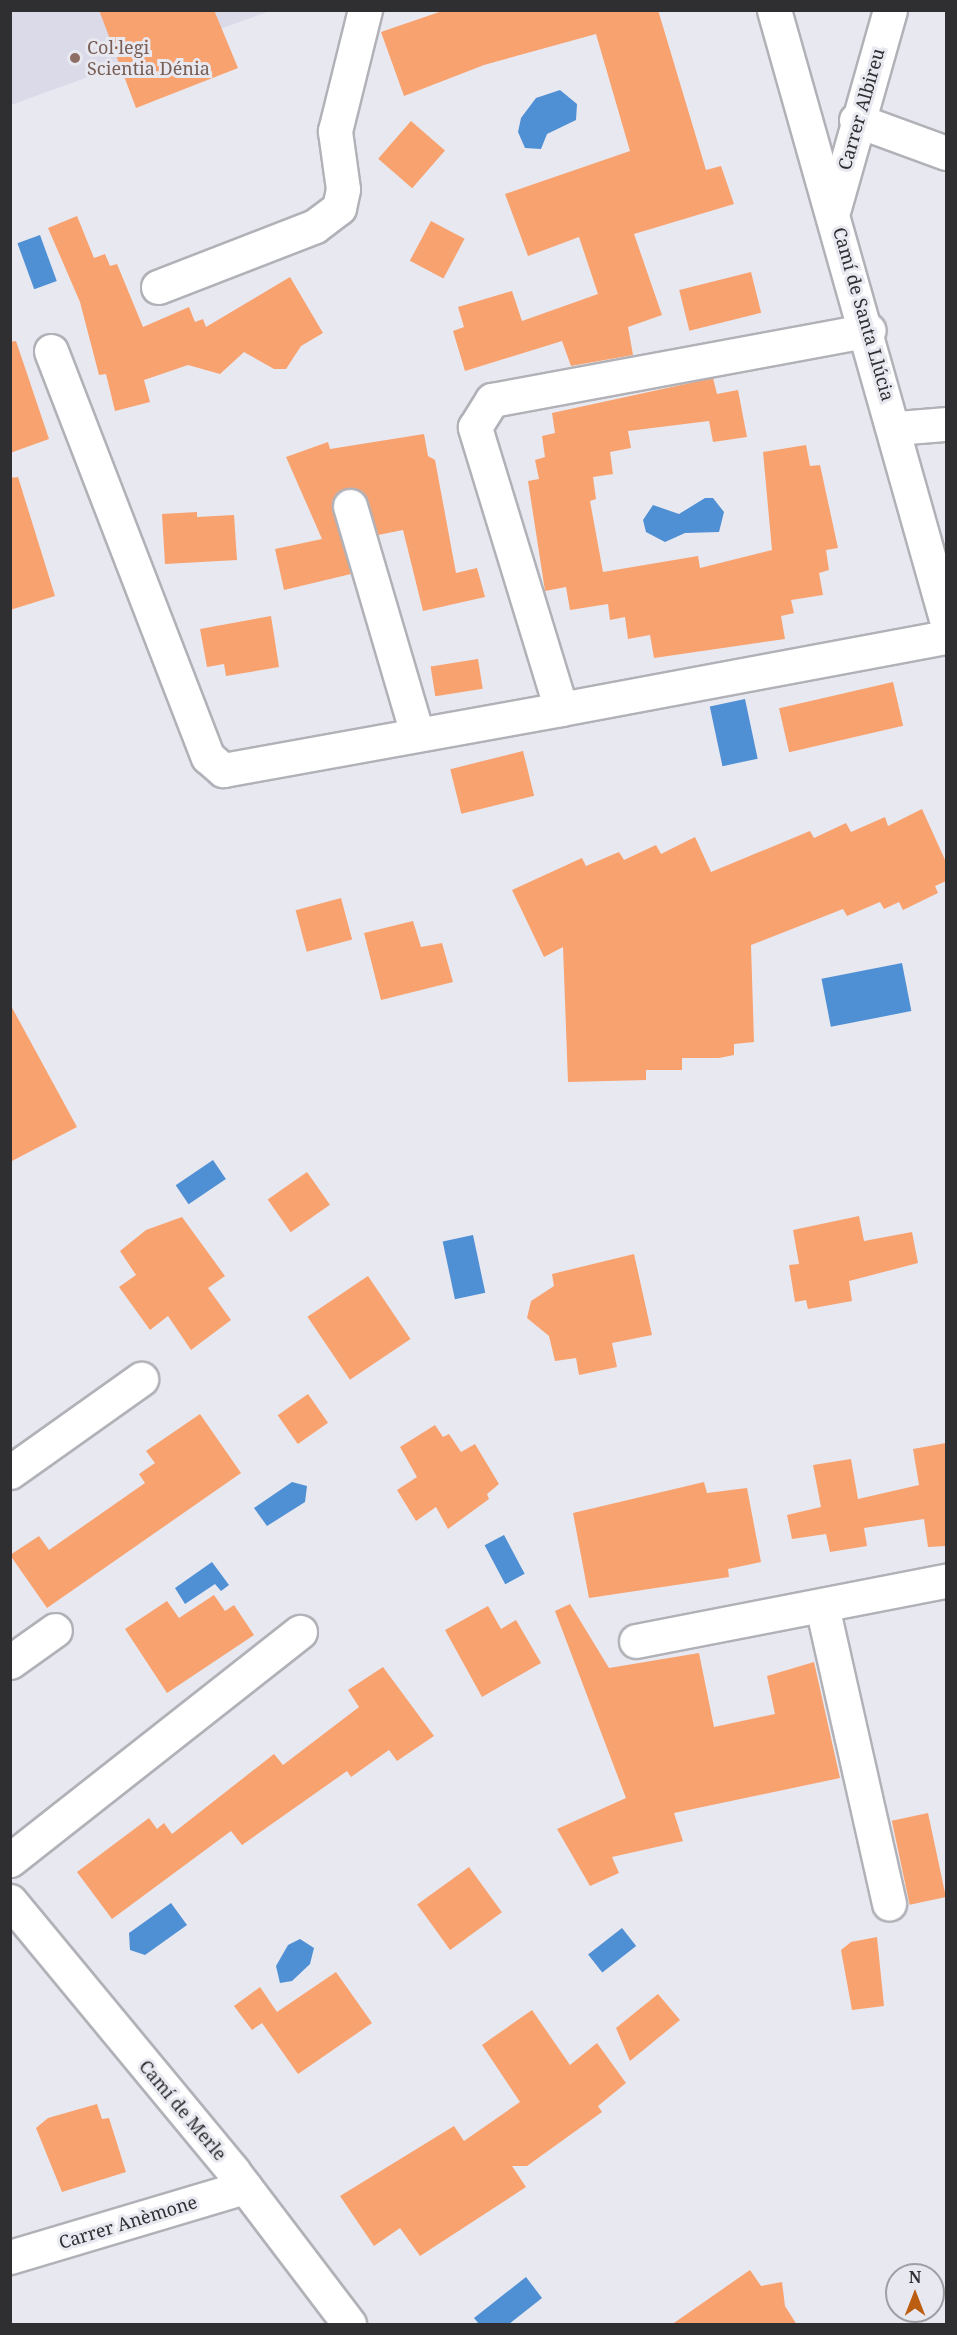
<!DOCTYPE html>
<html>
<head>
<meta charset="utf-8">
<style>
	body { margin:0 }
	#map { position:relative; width:957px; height:2335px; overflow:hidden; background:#e8e8f0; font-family:"Noto Serif",serif }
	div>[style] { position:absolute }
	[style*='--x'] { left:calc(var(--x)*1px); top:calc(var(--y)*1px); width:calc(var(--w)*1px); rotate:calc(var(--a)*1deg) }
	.built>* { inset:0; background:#dbdae9 }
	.water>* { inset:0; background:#4f8fd4; transform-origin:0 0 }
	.building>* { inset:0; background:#f8a26f; transform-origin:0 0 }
	.roads { filter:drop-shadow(2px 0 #b1b1b8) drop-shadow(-2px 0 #b1b1b8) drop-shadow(0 2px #b1b1b8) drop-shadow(0 -2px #b1b1b8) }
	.minor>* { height:33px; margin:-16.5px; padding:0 16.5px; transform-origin:16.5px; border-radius:16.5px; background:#fff }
	.dots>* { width:16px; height:16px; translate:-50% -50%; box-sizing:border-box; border:3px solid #e8e8f0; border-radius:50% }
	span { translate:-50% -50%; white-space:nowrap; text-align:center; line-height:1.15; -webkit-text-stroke:6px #e8e8f0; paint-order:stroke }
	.education-label { font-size:18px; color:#785e54 }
	.left { translate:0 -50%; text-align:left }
	.street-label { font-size:18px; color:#2f2f31 }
	.frame { position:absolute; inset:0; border:12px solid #2f2f31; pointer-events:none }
	.north { position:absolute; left:885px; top:2263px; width:60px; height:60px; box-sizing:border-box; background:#e8e8f0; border:2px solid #9e9ea4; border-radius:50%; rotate:0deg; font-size:16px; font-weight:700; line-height:24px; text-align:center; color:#2f2f31 }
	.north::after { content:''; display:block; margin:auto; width:21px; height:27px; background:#bc5e12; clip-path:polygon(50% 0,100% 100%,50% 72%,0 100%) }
</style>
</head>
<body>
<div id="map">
	<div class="built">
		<div style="clip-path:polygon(11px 11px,270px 11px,11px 105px)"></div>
	</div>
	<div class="water">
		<div style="clip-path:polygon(560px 90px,577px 104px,576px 120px,547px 134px,541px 149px,525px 148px,518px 132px,521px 118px,536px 98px)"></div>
		<div style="left:40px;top:235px;width:49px;height:24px;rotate:70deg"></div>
		<div style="clip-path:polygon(705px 498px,713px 498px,724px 512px,719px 532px,685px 533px,665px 542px,646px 532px,643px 520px,653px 505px,679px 514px)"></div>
		<div style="left:745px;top:699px;width:61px;height:36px;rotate:78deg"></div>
		<div style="left:902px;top:963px;width:49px;height:82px;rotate:79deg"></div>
		<div style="left:213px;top:1160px;width:23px;height:45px;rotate:56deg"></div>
		<div style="left:473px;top:1235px;width:59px;height:31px;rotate:78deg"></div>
		<div style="clip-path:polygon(292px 1482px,307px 1486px,305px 1502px,267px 1526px,254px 1508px)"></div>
		<div style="left:504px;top:1535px;width:44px;height:22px;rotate:62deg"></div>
		<div style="clip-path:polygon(212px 1562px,229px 1585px,221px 1591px,215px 1584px,185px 1604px,175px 1588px)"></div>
		<div style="clip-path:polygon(171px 1903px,187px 1925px,145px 1955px,130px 1950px,129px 1933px)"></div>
		<div style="left:622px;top:1928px;width:23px;height:43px;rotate:52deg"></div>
		<div style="clip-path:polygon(300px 1939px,314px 1948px,310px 1964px,292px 1981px,280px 1983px,276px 1966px,288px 1945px)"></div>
		<div style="clip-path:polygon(526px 2277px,542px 2298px,509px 2324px,479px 2324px,474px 2318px)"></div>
	</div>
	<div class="building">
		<div style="clip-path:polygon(99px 10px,214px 10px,238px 68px,136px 108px)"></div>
		<div style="clip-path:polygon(445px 10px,658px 10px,706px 170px,721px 166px,734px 204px,634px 234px,662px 315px,628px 327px,633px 355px,571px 366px,562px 341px,465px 371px,453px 331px,464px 327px,458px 307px,512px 291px,522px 321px,598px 294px,579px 237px,528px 256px,505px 194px,630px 151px,596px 34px,484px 65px,404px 96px,381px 32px)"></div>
		<div style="left:411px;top:121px;width:45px;height:50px;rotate:41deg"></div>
		<div style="clip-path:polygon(77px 216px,94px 258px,105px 254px,110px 266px,117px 264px,143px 327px,189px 307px,195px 322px,203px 319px,206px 327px,290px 277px,323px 333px,301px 346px,286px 369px,274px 369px,244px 352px,220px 374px,188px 365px,144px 380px,150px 402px,115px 411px,106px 374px,99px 375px,80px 302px,48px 228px)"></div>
		<div style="left:431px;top:221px;width:38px;height:45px;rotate:28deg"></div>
		<div style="left:751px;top:272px;width:42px;height:74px;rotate:76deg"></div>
		<div style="clip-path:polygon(16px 341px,49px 439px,10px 453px,10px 342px)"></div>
		<div style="clip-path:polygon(713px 378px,717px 394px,738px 390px,747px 437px,713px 442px,709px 421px,628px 431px,631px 448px,610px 452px,613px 474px,593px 477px,596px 499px,590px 501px,603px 572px,698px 556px,700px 568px,772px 550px,763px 452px,806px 445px,810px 466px,820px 465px,838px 548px,826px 550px,829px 570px,819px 573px,823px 595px,791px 600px,794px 613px,781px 616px,785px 639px,654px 658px,650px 635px,628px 639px,625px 617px,610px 620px,608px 604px,570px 610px,566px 587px,545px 591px,528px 481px,539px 479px,535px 460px,545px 457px,542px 436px,555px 433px,552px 413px)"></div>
		<div style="clip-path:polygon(424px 434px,428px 456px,435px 460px,456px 573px,477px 568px,485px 597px,423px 611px,403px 530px,378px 535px,368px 500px,354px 488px,337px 493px,332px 502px,351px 574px,284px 590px,275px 549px,322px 539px,286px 457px,328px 442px,330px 449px)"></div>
		<div style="clip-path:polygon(18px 477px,55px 596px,10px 610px,10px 478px)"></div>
		<div style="clip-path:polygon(197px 512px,197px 517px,234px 515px,237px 560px,165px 564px,162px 514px)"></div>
		<div style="clip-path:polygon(271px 616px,279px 667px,226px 676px,224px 664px,207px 667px,200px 629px)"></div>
		<div style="left:478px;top:659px;width:30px;height:48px;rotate:81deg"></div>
		<div style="left:893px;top:682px;width:45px;height:117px;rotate:77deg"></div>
		<div style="left:523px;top:751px;width:46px;height:75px;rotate:76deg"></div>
		<div style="clip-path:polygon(922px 809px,946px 862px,946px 881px,935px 886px,938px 893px,903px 910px,899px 902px,884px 909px,880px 902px,847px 916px,843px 909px,751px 945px,754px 1042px,734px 1044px,734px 1055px,719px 1058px,682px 1058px,682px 1070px,646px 1070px,646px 1080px,568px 1082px,563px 947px,544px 957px,512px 890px,582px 858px,586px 866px,619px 852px,624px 860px,656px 845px,661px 854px,695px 837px,711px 872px,810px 831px,814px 838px,846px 823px,851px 832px,885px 817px,888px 826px)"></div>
		<div style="left:341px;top:898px;width:43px;height:47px;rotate:75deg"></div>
		<div style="clip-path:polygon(413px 921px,421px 947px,442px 943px,453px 982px,381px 1000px,364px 933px)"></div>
		<div style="clip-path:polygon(10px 1004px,77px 1127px,10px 1162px)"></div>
		<div style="left:307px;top:1172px;width:40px;height:48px;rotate:55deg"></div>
		<div style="clip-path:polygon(859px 1216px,864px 1241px,912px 1232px,918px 1263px,849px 1281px,852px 1301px,808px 1309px,806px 1300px,795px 1302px,789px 1265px,799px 1264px,793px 1230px)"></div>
		<div style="clip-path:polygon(182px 1217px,225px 1276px,208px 1288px,231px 1320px,191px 1350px,168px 1316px,150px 1330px,119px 1287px,136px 1275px,120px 1251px,146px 1230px)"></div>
		<div style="clip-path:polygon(634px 1254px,652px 1335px,612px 1343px,617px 1367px,579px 1375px,576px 1358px,555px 1361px,549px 1336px,527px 1318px,531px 1301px,554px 1286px,552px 1274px)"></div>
		<div style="left:368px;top:1276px;width:76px;height:73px;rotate:56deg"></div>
		<div style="left:308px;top:1394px;width:35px;height:37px;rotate:55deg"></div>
		<div style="clip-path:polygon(200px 1414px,241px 1473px,47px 1608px,10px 1555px,39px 1536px,49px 1550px,145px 1483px,139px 1474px,155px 1463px,146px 1451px)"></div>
		<div style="clip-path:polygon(435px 1425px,443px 1437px,449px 1434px,461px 1452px,475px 1444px,499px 1484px,487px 1494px,489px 1499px,448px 1529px,436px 1507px,416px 1521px,397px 1490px,417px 1477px,400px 1447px)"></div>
		<div style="clip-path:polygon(946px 1443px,946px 1546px,928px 1547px,924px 1519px,864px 1528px,867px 1546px,830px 1552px,826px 1534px,792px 1539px,787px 1515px,821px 1507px,813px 1465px,851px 1459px,858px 1499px,919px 1485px,913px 1449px)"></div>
		<div style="clip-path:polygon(704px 1482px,707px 1493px,747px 1488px,761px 1562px,728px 1569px,729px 1577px,589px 1598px,573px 1513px)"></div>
		<div style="clip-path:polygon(214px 1595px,225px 1611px,234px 1605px,254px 1635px,167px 1693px,125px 1629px,167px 1601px,179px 1618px)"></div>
		<div style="clip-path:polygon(570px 1604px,609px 1668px,699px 1653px,714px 1727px,775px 1714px,767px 1676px,814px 1662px,840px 1778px,674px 1813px,683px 1841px,612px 1857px,619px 1873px,590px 1886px,557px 1829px,626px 1798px,555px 1611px)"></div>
		<div style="clip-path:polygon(488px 1606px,501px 1629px,516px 1620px,541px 1663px,482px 1697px,445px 1630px)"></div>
		<div style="clip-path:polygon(383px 1667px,434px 1736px,397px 1761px,389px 1750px,351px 1777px,347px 1771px,242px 1845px,231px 1831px,112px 1919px,77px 1872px,149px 1818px,157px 1829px,164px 1823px,172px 1834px,274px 1754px,283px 1765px,359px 1707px,348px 1690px)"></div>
		<div style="left:928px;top:1813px;width:86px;height:37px;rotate:78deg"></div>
		<div style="left:469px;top:1867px;width:56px;height:64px;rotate:54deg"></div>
		<div style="clip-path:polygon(877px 1937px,884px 2006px,852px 2010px,841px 1950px,851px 1942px)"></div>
		<div style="clip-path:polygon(336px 1972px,372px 2023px,298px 2074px,262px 2023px,252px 2030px,234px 2006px,260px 1987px,277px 2012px)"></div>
		<div style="clip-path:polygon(658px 1994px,680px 2020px,630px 2061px,616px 2028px)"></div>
		<div style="clip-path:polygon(532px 2010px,570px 2065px,597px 2043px,626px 2083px,598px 2106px,602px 2112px,527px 2166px,512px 2166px,526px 2187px,420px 2256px,400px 2228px,374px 2246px,340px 2196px,454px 2126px,464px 2141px,520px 2102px,482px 2045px)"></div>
		<div style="clip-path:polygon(97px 2104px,102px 2119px,109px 2118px,126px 2172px,62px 2192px,36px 2128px,48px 2118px)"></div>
		<div style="clip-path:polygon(750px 2270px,761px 2286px,782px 2282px,785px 2306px,797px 2325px,671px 2325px)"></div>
	</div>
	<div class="roads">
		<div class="minor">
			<div style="--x:774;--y:10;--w:633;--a:74.23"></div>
			<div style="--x:856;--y:120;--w:96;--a:20.1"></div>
			<div style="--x:834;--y:208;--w:206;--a:-74.2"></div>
			<div style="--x:158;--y:287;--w:168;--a:-21.2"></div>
			<div style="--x:315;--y:226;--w:30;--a:-37"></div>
			<div style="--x:339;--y:208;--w:19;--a:-78"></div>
			<div style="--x:343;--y:189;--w:59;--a:-97.9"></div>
			<div style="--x:335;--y:131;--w:125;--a:-76.1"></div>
			<div style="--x:51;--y:351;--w:435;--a:68.9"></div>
			<div style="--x:208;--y:757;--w:20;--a:41"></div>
			<div style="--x:223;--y:770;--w:343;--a:-10.2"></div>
			<div style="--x:561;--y:709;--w:295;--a:-107"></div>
			<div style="--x:475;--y:427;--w:32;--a:-58"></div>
			<div style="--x:492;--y:400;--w:383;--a:-10.5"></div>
			<div style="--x:896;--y:428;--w:50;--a:-4.6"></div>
			<div style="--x:350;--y:506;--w:238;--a:73.6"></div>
			<div style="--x:561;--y:709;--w:392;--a:-10.6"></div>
			<div style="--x:10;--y:1472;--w:161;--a:-35.4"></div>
			<div style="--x:822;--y:1606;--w:305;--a:77.3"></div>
			<div style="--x:636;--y:1641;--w:316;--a:-11"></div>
			<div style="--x:10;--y:1662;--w:55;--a:-35.4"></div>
			<div style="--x:10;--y:1860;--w:369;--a:-38.2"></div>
			<div style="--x:10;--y:1901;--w:350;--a:50.4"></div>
			<div style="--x:233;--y:2171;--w:192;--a:52.8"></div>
			<div style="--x:10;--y:2257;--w:245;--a:-16.6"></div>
		</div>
	</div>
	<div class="dots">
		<div style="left:75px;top:58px;background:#8d6e63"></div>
	</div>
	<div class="education-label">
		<span class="left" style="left:87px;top:58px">Col·legi<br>Scientia Dénia</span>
	</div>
	<div class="street-label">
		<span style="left:861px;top:109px;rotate:-74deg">Carrer Albireu</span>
		<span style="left:864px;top:314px;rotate:74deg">Camí de Santa Llúcia</span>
		<span style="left:183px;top:2110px;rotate:50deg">Camí de Merle</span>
		<span style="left:128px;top:2222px;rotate:-17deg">Carrer Anèmone</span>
	</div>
	<div class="frame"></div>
	<div class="north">N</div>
</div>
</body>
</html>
